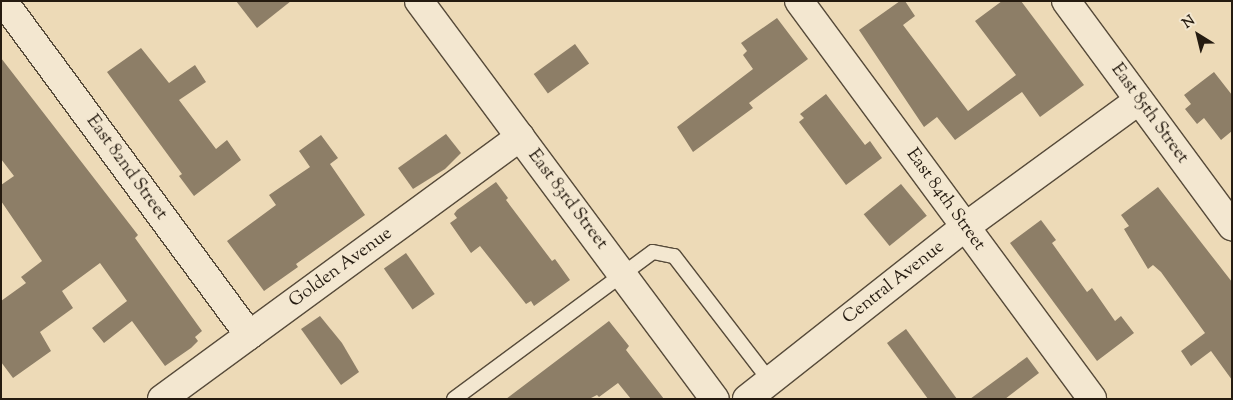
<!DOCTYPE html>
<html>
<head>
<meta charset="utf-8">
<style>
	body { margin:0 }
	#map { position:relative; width:1233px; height:400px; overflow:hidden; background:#eddab7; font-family:"Sorts Mill Goudy",serif }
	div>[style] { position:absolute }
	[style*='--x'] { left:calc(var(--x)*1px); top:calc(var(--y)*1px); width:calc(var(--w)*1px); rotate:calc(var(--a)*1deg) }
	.building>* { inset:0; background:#8d7e67; transform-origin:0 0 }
	.roads { filter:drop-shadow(1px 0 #574b3a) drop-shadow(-1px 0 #574b3a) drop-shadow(0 1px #574b3a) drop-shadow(0 -1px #574b3a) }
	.service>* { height:14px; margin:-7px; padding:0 7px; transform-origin:7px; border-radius:7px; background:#f3e7d0 }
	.minor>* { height:28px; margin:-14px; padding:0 14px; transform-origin:14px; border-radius:14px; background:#f3e7d0 }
	.tertiary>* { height:28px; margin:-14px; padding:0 14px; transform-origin:14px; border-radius:14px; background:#f3e7d0 }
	span { translate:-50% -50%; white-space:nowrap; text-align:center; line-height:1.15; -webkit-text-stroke:4px #f3e7d0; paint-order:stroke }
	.street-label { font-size:18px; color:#251b10 }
	.frame { position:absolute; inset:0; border:2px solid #251b10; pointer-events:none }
	.north { position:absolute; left:1173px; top:10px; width:50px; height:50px; -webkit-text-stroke:4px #f3e7d0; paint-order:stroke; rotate:324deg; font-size:14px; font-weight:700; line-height:20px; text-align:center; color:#251b10 }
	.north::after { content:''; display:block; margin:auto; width:18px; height:22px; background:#251b10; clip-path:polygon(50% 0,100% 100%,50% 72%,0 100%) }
</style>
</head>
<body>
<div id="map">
	<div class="building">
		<div style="clip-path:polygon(236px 1px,291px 1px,257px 28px)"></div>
		<div style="clip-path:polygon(900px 1px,905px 1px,915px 16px,903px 25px,968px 111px,1016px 75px,975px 21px,1002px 1px,1021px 1px,1084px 85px,1040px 117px,1022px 92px,955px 140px,937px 117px,924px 127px,859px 30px)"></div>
		<div style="clip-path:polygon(777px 18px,808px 59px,749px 103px,753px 108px,693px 152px,677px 127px,753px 69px,743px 55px,747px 51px,741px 43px)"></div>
		<div style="left:575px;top:44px;width:24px;height:51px;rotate:54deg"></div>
		<div style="clip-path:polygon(141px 48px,169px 83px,195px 65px,206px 82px,179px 100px,216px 149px,227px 140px,241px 160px,194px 196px,179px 176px,182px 174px,107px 72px)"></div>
		<div style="clip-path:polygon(1px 58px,138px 235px,135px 238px,202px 331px,195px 337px,198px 341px,191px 348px,165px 366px,132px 321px,104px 343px,92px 328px,127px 301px,100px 263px,62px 291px,73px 308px,40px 332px,51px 351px,13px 378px,1px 362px,1px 301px,26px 283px,21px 277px,42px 261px,1px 201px,1px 185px,14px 176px,1px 159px)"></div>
		<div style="clip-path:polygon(1214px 72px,1232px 95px,1232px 131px,1221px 140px,1204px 118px,1197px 124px,1185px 109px,1191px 104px,1184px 95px)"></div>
		<div style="clip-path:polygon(826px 94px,865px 145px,870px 141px,882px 158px,846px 185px,799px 122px,804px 118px,800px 114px)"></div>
		<div style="clip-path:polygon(446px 134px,461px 153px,445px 169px,413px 189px,398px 168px)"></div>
		<div style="clip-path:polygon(321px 135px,338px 158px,330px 164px,365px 215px,296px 264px,298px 267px,264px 291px,227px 241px,276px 205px,269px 195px,310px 167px,299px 151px)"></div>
		<div style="clip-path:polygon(496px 182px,508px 198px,506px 200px,552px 261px,555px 259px,570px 280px,534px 306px,531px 301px,526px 304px,480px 246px,471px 253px,450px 223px,457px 218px,454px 214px,457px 210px)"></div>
		<div style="left:901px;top:184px;width:41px;height:48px;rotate:51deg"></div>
		<div style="clip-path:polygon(1158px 187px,1232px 282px,1232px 380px,1211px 351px,1191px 366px,1181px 351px,1205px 333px,1161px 272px,1153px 265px,1148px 269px,1124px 229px,1129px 226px,1121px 215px)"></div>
		<div style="clip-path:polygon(1041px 220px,1056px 240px,1052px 243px,1087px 292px,1092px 288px,1115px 321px,1121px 316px,1134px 333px,1097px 361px,1010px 243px)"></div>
		<div style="left:406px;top:253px;width:50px;height:27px;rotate:55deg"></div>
		<div style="clip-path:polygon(320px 316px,342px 343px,359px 372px,341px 385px,301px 329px)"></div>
		<div style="clip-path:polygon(609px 321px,629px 346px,626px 350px,664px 399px,631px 399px,618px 383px,599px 397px,597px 395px,589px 399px,506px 399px)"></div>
		<div style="clip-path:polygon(906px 329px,957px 399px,928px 399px,887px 343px)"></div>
		<div style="clip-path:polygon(1027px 357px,1039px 373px,1005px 399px,970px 399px)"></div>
	</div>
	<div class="roads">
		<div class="service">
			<div style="--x:454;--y:399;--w:247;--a:-36.5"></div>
			<div style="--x:653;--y:252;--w:21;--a:11"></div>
			<div style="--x:674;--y:256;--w:158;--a:52.5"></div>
		</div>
		<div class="minor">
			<div style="--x:3;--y:1;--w:415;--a:53.6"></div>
			<div style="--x:799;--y:1;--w:494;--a:53.6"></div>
			<div style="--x:1066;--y:1;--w:280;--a:53.6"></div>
			<div style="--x:162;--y:399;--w:444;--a:-36.2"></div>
			<div style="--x:747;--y:399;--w:278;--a:-38.3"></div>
			<div style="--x:965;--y:227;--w:215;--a:-36.1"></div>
		</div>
		<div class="tertiary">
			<div style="--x:419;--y:1;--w:496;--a:53.4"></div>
		</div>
	</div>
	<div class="street-label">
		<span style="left:1149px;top:114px;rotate:54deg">East 85th Street</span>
		<span style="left:126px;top:168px;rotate:54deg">East 82nd Street</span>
		<span style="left:567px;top:200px;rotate:53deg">East 83rd Street</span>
		<span style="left:945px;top:200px;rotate:54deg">East 84th Street</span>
		<span style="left:341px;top:268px;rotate:-36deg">Golden Avenue</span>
		<span style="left:894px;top:283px;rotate:-38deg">Central Avenue</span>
	</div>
	<div class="frame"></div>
	<div class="north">N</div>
</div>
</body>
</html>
